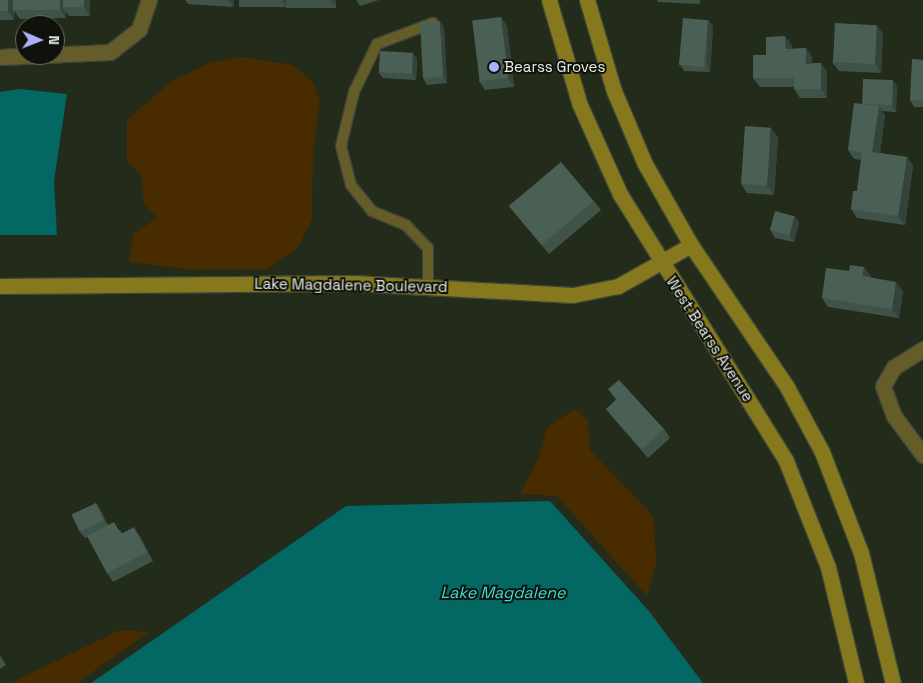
<!DOCTYPE html>
<html>
<head>
<meta charset="utf-8">
<style>
	body { margin:0 }
	#map { position:relative; width:923px; height:683px; overflow:hidden; background:#232b1b; font-family:"Space Grotesk",sans-serif }
	div>[style] { position:absolute }
	[style*='--x'] { left:calc(var(--x)*1px); top:calc(var(--y)*1px); width:calc(var(--w)*1px); rotate:calc(var(--a)*1deg) }
	.green>* { inset:0; background:#492b00 }
	.water>* { inset:0; background:#036764 }
	.roads { filter:drop-shadow(1px 0 #3f4637) drop-shadow(-1px 0 #3f4637) drop-shadow(0 1px #3f4637) drop-shadow(0 -1px #3f4637) }
	.lane>* { height:10px; margin:-5px; padding:0 5px; transform-origin:5px; border-radius:5px; background:#645c29 }
	.street>* { height:15px; margin:-7.5px; padding:0 7.5px; transform-origin:7.5px; border-radius:7.5px; background:#645c29 }
	.secondary>* { height:15px; margin:-7.5px; padding:0 7.5px; transform-origin:7.5px; border-radius:7.5px; background:#86791d }
	.wall>* { inset:0; background:#405348; transform-origin:0 0 }
	.shaded-wall>* { inset:0; background:#34433b }
	.building>* { inset:0; background:#4b6054; transform-origin:0 0 }
	.dots>* { width:14px; height:14px; translate:-50% -50%; box-sizing:border-box; border:2px solid #0e120b; border-radius:50% }
	span { translate:-50% -50%; white-space:nowrap; text-align:center; line-height:1.15; -webkit-text-stroke:4px #0e120b; paint-order:stroke }
	.poi-label { font-size:15px; color:#e8eee3 }
	.left { translate:0 -50%; text-align:left }
	.street-label { font-size:15px; color:#e8eee3 }
	.water-label { font-size:16px; color:#3aded8; font-style:italic }
	.north { position:absolute; left:15px; top:15px; width:50px; height:50px; box-sizing:border-box; background:#0e120b; border:1px solid #656a61; border-radius:50%; rotate:91deg; font-size:14px; font-weight:700; line-height:20px; text-align:center; color:#e8eee3 }
	.north::after { content:''; display:block; margin:auto; width:18px; height:22px; background:#acaffb; clip-path:polygon(50% 0,100% 100%,50% 72%,0 100%) }
</style>
</head>
<body>
<div id="map">
	<div class="green">
		<div style="clip-path:polygon(241px 57px,293px 65px,313px 82px,320px 101px,313px 152px,312px 219px,297px 249px,268px 269px,195px 270px,129px 262px,133px 234px,157px 218px,144px 203px,141px 175px,127px 160px,127px 120px,172px 81px,209px 63px)"></div>
		<div style="clip-path:polygon(575px 409px,588px 420px,590px 450px,654px 517px,656px 565px,647px 596px,557px 496px,520px 494px,539px 457px,547px 427px)"></div>
		<div style="clip-path:polygon(120px 630px,149px 632px,77px 683px,11px 683px)"></div>
	</div>
	<div class="water">
		<div style="clip-path:polygon(19px 89px,67px 94px,54px 181px,57px 235px,0 235px,0 92px)"></div>
		<div style="clip-path:polygon(550px 501px,648px 610px,703px 683px,91px 683px,346px 506px)"></div>
	</div>
	<div class="roads">
		<div class="lane">
			<div style="--x:428;--y:286;--w:38;--a:-90"></div>
			<div style="--x:428;--y:248;--w:32;--a:-134"></div>
			<div style="--x:406;--y:225;--w:37;--a:-158"></div>
			<div style="--x:372;--y:211;--w:33;--a:-129"></div>
			<div style="--x:351;--y:185;--w:40;--a:-104.4"></div>
			<div style="--x:341;--y:146;--w:56;--a:-76.5"></div>
			<div style="--x:354;--y:92;--w:53;--a:-64.4"></div>
			<div style="--x:377;--y:44;--w:60;--a:-20.6"></div>
		</div>
		<div class="street">
			<div style="--x:0;--y:57;--w:110;--a:-2.6"></div>
			<div style="--x:110;--y:52;--w:37;--a:-38"></div>
			<div style="--x:139;--y:29;--w:31;--a:-71"></div>
			<div style="--x:923;--y:349;--w:34;--a:148"></div>
			<div style="--x:894;--y:367;--w:22;--a:120"></div>
			<div style="--x:883;--y:386;--w:32;--a:70"></div>
			<div style="--x:894;--y:416;--w:49;--a:53.4"></div>
		</div>
		<div class="secondary">
			<div style="--x:549;--y:0;--w:109;--a:73.6"></div>
			<div style="--x:580;--y:105;--w:98;--a:65.8"></div>
			<div style="--x:620;--y:194;--w:314;--a:58.1"></div>
			<div style="--x:786;--y:461;--w:114;--a:68.4"></div>
			<div style="--x:828;--y:567;--w:119;--a:76.4"></div>
			<div style="--x:587;--y:0;--w:95;--a:73.5"></div>
			<div style="--x:614;--y:91;--w:79;--a:67"></div>
			<div style="--x:645;--y:164;--w:93;--a:60.4"></div>
			<div style="--x:691;--y:245;--w:171;--a:55.9"></div>
			<div style="--x:787;--y:387;--w:74;--a:61.7"></div>
			<div style="--x:822;--y:452;--w:108;--a:68.9"></div>
			<div style="--x:861;--y:553;--w:134;--a:76.2"></div>
			<div style="--x:0;--y:286;--w:353;--a:-0.5"></div>
			<div style="--x:353;--y:283;--w:220;--a:3.1"></div>
			<div style="--x:573;--y:295;--w:46;--a:-11.3"></div>
			<div style="--x:618;--y:286;--w:84;--a:-29.3"></div>
		</div>
	</div>
	<div class="wall">
		<div style="clip-path:polygon(0 0,90px 0,90px 16px,69px 16px,66px 12px,66px 18px,20px 19px,15px 12px,14px 20px,0 20px)"></div>
		<div style="clip-path:polygon(185px 0,234px 0,233px 7px,188px 4px)"></div>
		<div style="left:239px;top:0;width:47px;height:7px"></div>
		<div style="left:286px;top:0;width:50px;height:8px"></div>
		<div style="clip-path:polygon(356px 0,379px 0,360px 6px)"></div>
		<div style="clip-path:polygon(657px 0,700px 0,700px 4px,658px 2px)"></div>
		<div style="clip-path:polygon(501px 17px,507px 26px,514px 87px,485px 90px,479px 81px)"></div>
		<div style="clip-path:polygon(708px 20px,713px 26px,710px 72px,684px 71px,680px 65px)"></div>
		<div style="clip-path:polygon(444px 27px,447px 83px,427px 85px,423px 78px)"></div>
		<div style="clip-path:polygon(883px 34px,881px 73px,839px 71px,832px 62px)"></div>
		<div style="clip-path:polygon(792px 45px,792px 49px,806px 48px,812px 57px,812px 63px,821px 63px,827px 72px,827px 98px,800px 98px,794px 89px,794px 87px,760px 87px,753px 78px,766px 55px)"></div>
		<div style="clip-path:polygon(417px 59px,416px 80px,383px 78px,378px 72px)"></div>
		<div style="clip-path:polygon(923px 60px,923px 107px,914px 107px,910px 100px)"></div>
		<div style="clip-path:polygon(897px 86px,896px 112px,882px 111px,885px 115px,880px 153px,907px 157px,913px 166px,905px 225px,857px 218px,851px 209px,857px 191px,861px 160px,854px 159px,848px 150px,862px 104px)"></div>
		<div style="clip-path:polygon(778px 137px,774px 195px,747px 193px,741px 184px)"></div>
		<div style="clip-path:polygon(594px 201px,601px 210px,549px 254px,516px 215px,509px 206px)"></div>
		<div style="clip-path:polygon(794px 216px,799px 222px,794px 242px,775px 238px,771px 231px)"></div>
		<div style="clip-path:polygon(871px 276px,870px 277px,903px 291px,899px 318px,828px 307px,822px 298px)"></div>
		<div style="clip-path:polygon(608px 389px,664px 429px,670px 438px,648px 458px,613px 418px,606px 409px,616px 400px)"></div>
		<div style="clip-path:polygon(96px 503px,100px 509px,108px 525px,120px 530px,122px 533px,140px 536px,153px 561px,113px 582px,107px 573px,88px 537px,85px 538px,80px 532px)"></div>
		<div style="clip-path:polygon(0 655px,6px 665px,0 669px)"></div>
	</div>
	<div class="shaded-wall">
		<div style="clip-path:polygon(8px 0,15px 0,13px 10px,15px 12px,14px 20px,8px 11px)"></div>
		<div style="clip-path:polygon(60px 0,66px 0,63px 7px,66px 12px,66px 18px,60px 9px)"></div>
		<div style="clip-path:polygon(84px 0,90px 0,90px 16px,84px 7px)"></div>
		<div style="clip-path:polygon(228px 0,234px 0,233px 7px)"></div>
		<div style="clip-path:polygon(282px 0,286px 0,286px 6px)"></div>
		<div style="clip-path:polygon(331px 0,336px 0,335px 6px)"></div>
		<div style="clip-path:polygon(501px 17px,507px 26px,514px 87px,508px 78px)"></div>
		<div style="clip-path:polygon(708px 20px,713px 26px,710px 72px,706px 66px)"></div>
		<div style="clip-path:polygon(440px 21px,444px 27px,447px 83px,443px 77px)"></div>
		<div style="clip-path:polygon(877px 25px,883px 34px,881px 73px,875px 64px)"></div>
		<div style="clip-path:polygon(785px 36px,792px 45px,792px 58px,786px 49px)"></div>
		<div style="clip-path:polygon(806px 48px,812px 57px,812px 73px,806px 64px)"></div>
		<div style="clip-path:polygon(413px 53px,417px 59px,416px 80px,412px 73px)"></div>
		<div style="clip-path:polygon(821px 63px,827px 72px,827px 98px,821px 89px)"></div>
		<div style="clip-path:polygon(893px 80px,897px 86px,896px 112px,892px 106px)"></div>
		<div style="clip-path:polygon(879px 106px,885px 115px,879px 161px,872px 152px)"></div>
		<div style="clip-path:polygon(771px 128px,778px 137px,774px 195px,767px 186px)"></div>
		<div style="clip-path:polygon(907px 157px,913px 166px,905px 225px,898px 216px)"></div>
		<div style="clip-path:polygon(794px 216px,799px 222px,794px 242px,790px 236px)"></div>
		<div style="clip-path:polygon(864px 267px,871px 276px,869px 285px,863px 276px)"></div>
		<div style="clip-path:polygon(896px 282px,903px 291px,899px 318px,892px 309px)"></div>
		<div style="clip-path:polygon(96px 503px,100px 509px,108px 526px,104px 520px)"></div>
		<div style="clip-path:polygon(134px 527px,140px 536px,153px 561px,147px 552px)"></div>
	</div>
	<div class="building">
		<div style="left:0;top:0;width:8px;height:11px"></div>
		<div style="left:13px;top:0;width:47px;height:10px"></div>
		<div style="left:63px;top:0;width:21px;height:7px"></div>
		<div style="left:501px;top:17px;width:61px;height:29px;rotate:83deg"></div>
		<div style="left:683px;top:18px;width:25px;height:47px;rotate:5deg"></div>
		<div style="left:440px;top:21px;width:56px;height:20px;rotate:87deg"></div>
		<div style="left:835px;top:23px;width:42px;height:39px;rotate:3deg"></div>
		<div style="clip-path:polygon(785px 36px,786px 49px,806px 48px,806px 64px,821px 63px,821px 89px,794px 89px,794px 78px,753px 78px,753px 55px,766px 55px,766px 37px)"></div>
		<div style="left:380px;top:51px;width:33px;height:21px;rotate:3deg"></div>
		<div style="clip-path:polygon(912px 59px,923px 60px,923px 101px,910px 100px)"></div>
		<div style="left:863px;top:79px;width:30px;height:25px;rotate:2deg"></div>
		<div style="clip-path:polygon(854px 103px,879px 106px,872px 152px,907px 157px,898px 216px,851px 209px,853px 191px,857px 191px,862px 152px,848px 150px)"></div>
		<div style="left:745px;top:126px;width:26px;height:58px;rotate:4deg"></div>
		<div style="left:561px;top:162px;width:51px;height:68px;rotate:50deg"></div>
		<div style="left:775px;top:211px;width:20px;height:20px;rotate:15deg"></div>
		<div style="clip-path:polygon(850px 265px,864px 267px,863px 276px,896px 282px,892px 309px,822px 298px,826px 268px,849px 271px)"></div>
		<div style="clip-path:polygon(619px 380px,664px 429px,642px 449px,606px 409px,617px 399px,608px 389px)"></div>
		<div style="left:96px;top:503px;width:19px;height:27px;rotate:65deg"></div>
		<div style="clip-path:polygon(114px 522px,121px 534px,134px 527px,147px 552px,107px 573px,87px 536px)"></div>
	</div>
	<div class="dots">
		<div style="left:494px;top:67px;background:#acaffb"></div>
	</div>
	<div class="poi-label">
		<span class="left" style="left:504px;top:67px">Bearss Groves</span>
	</div>
	<div class="street-label">
		<span style="left:351px;top:285px;rotate:1deg">Lake Magdalene Boulevard</span>
		<span style="left:710px;top:339px;rotate:57deg">West Bearss Avenue</span>
	</div>
	<div class="water-label">
		<span style="left:503px;top:593px">Lake Magdalene</span>
	</div>
	<div class="north">N</div>
</div>
</body>
</html>
